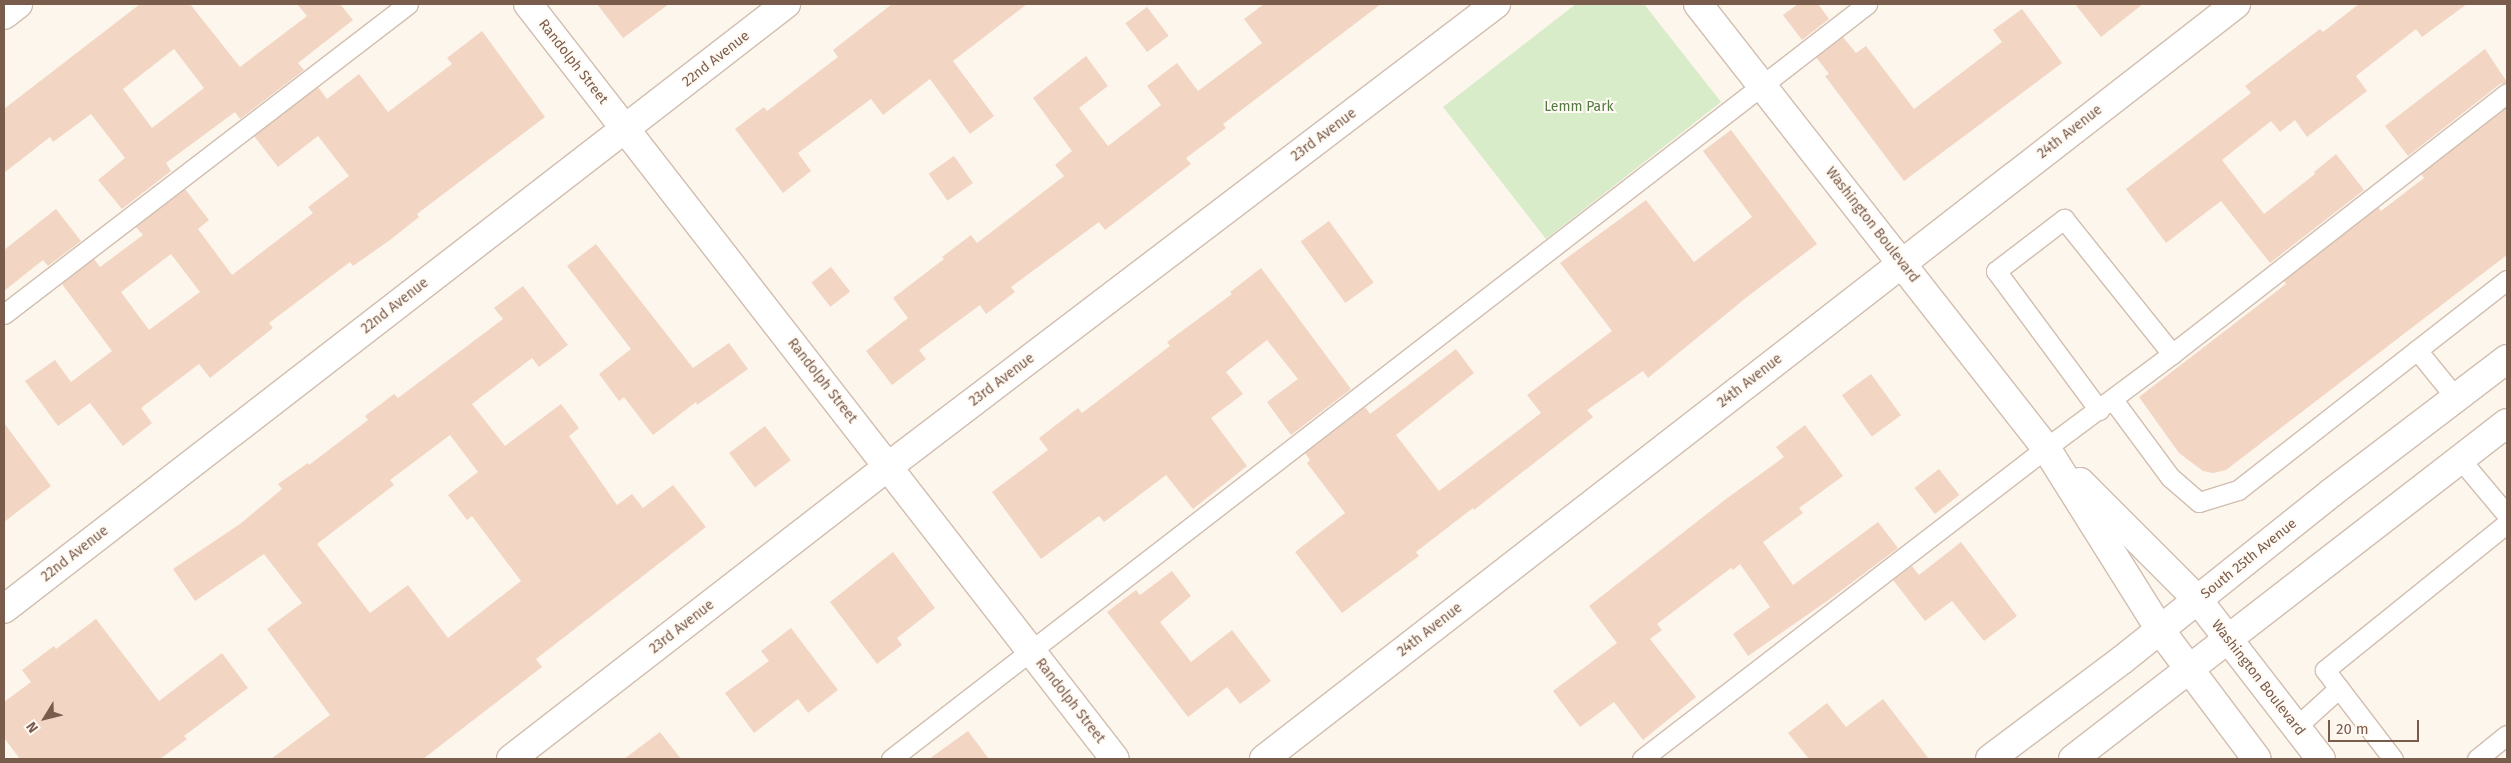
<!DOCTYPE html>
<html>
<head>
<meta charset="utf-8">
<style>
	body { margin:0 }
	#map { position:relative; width:2511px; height:763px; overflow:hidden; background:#fdf6ec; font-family:"Fira Sans",sans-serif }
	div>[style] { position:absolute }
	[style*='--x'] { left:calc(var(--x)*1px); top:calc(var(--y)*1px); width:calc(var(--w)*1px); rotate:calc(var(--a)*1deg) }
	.green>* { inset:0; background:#d8ecc9 }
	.building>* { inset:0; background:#f3d5c3; transform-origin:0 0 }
	.roads { filter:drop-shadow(1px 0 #d1beb0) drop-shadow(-1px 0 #d1beb0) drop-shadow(0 1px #d1beb0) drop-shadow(0 -1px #d1beb0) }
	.service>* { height:19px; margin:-9.5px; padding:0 9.5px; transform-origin:9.5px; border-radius:9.5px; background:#fff }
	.minor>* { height:28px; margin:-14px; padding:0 14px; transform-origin:14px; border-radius:14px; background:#fff }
	.tertiary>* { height:28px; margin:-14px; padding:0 14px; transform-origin:14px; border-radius:14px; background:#fff }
	.secondary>* { height:28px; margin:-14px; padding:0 14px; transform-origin:14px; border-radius:14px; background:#fff }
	span { translate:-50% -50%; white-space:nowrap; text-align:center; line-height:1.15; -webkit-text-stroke:4px #fffaf3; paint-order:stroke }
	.street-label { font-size:14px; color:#7a5c4d }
	.park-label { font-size:14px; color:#537a41 }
	.frame { position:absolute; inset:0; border:5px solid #7a5c4d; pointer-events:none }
	.north { position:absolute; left:20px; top:693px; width:50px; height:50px; -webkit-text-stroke:4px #fffaf3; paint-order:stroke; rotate:234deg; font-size:14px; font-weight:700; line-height:20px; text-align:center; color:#7a5c4d }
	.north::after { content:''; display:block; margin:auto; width:18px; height:22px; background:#7a5c4d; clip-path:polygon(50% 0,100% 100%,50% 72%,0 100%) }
	.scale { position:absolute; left:2328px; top:720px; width:91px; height:22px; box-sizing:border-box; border:2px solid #7a5c4d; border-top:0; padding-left:6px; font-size:15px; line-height:18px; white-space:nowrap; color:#7a5c4d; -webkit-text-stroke:4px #fffaf3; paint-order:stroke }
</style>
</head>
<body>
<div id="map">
	<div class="green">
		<div style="clip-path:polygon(1576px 4px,1644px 4px,1721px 102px,1546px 239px,1443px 107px)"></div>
	</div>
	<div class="building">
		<div style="clip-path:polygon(evenodd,140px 4px,190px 4px,240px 67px,307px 16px,297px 4px,340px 4px,353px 20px,298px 63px,304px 70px,240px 119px,235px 112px,166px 163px,171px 171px,122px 209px,98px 180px,125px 158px,91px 114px,53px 142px,50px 137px,4px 173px,4px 109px,140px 4px,174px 49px,204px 88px,152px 128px,123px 89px,174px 49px)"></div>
		<div style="clip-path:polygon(597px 4px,669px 4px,623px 38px)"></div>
		<div style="clip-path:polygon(892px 4px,1027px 4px,953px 61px,994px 116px,970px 134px,930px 79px,883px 115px,871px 99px,798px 153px,811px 171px,783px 193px,735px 129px,764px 107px,767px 111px,838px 57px,833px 50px)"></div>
		<div style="clip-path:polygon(1264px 4px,1381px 4px,1223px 124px,1226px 128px,1186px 158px,1191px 164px,1105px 230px,1099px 222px,1011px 287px,1015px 292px,986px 314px,980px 305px,919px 350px,926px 359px,892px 385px,866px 351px,908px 318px,893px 298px,944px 259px,942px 257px,971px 235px,977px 243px,1064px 176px,1055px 165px,1072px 151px,1033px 98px,1086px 56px,1108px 86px,1079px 108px,1108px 146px,1161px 105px,1147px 86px,1177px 63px,1198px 91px,1262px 43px,1244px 19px)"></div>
		<div style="clip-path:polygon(1798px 4px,1818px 4px,1829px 19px,1802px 40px,1783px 15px)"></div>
		<div style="clip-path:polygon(2075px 4px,2143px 4px,2101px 37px)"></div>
		<div style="clip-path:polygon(2359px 4px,2467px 4px,2422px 37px,2416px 29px,2356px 76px,2367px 91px,2307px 137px,2295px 120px,2280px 132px,2271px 121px,2222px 160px,2264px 214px,2315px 174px,2314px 172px,2336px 154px,2364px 190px,2270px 263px,2221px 201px,2166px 243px,2126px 189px,2251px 93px,2245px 86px,2320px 29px,2323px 32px)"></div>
		<div style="left:1147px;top:7px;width:36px;height:27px;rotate:53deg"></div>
		<div style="clip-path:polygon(2022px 9px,2062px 63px,1904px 181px,1825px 76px,1829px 74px,1816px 57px,1843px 37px,1856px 53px,1866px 46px,1914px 109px,2002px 42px,1993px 30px)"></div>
		<div style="clip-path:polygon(evenodd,482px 31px,545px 117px,417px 214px,419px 217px,390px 240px,353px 266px,350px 262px,269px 323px,273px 328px,210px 378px,199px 364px,141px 408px,152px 423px,123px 446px,90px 403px,58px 426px,25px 381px,55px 360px,71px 382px,112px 351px,62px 284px,94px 259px,100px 267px,143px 235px,136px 227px,185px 189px,209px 220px,198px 229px,232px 275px,313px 213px,308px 207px,349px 176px,318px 136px,278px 167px,254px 136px,318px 87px,327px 99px,359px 74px,388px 112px,452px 64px,447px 58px,482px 31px,171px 254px,200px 292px,149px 330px,121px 292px,171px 254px)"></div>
		<div style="clip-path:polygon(2485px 49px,2507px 82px,2500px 84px,2408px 156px,2385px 126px)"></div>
		<div style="clip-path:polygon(2507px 107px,2507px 255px,2226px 470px,2213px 473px,2203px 471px,2179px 453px,2139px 397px,2286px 284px,2284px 281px,2378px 207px,2381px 211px,2424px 178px,2421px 174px)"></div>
		<div style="clip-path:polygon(1731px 130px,1817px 244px,1747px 297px,1648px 378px,1643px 371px,1587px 410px,1593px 417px,1474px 510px,1473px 508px,1416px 552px,1419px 556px,1342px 613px,1295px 552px,1345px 513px,1307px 463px,1310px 460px,1305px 453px,1365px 407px,1370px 414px,1456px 349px,1474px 373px,1396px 435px,1439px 491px,1541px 413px,1527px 395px,1612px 331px,1560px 263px,1646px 200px,1694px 262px,1752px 217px,1703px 151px)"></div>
		<div style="left:954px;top:156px;width:33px;height:31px;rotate:55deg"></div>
		<div style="clip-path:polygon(56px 209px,81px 241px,48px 266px,43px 260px,4px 291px,4px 250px)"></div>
		<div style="left:1329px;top:221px;width:76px;height:35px;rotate:54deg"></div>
		<div style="clip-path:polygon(596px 244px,693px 368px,729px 343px,748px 369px,697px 405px,696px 402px,653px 435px,624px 397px,619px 401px,599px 374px,631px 349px,567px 266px)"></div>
		<div style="left:831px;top:267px;width:31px;height:25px;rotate:52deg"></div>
		<div style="clip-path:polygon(1261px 268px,1351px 389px,1291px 435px,1267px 402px,1298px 379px,1267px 340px,1226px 372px,1243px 394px,1211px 418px,1247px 466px,1193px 509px,1166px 475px,1104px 522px,1099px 516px,1041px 559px,992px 492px,1048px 450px,1039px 438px,1078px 408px,1082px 413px,1170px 346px,1167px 342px,1232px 294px,1230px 292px)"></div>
		<div style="clip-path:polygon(evenodd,523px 286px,568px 345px,539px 367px,532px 358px,472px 404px,505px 446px,561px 404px,579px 428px,569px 436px,617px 505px,632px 494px,643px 508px,673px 485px,706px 527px,536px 659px,542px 667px,423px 759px,271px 759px,330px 715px,267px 629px,302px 603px,264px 554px,195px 601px,173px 569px,240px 524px,282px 489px,278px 484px,308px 463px,309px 465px,368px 420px,365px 416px,394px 394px,398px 398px,503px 319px,494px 308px,523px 286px,450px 435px,478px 472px,448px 495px,467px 520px,472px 516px,521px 581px,448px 638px,408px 585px,370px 613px,317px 544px,394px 485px,390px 480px,450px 435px)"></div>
		<div style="left:1871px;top:374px;width:51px;height:36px;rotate:54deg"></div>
		<div style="clip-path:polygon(4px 423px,51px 486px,4px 522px)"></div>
		<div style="clip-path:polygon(1805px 425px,1843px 476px,1799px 508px,1803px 513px,1763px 542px,1793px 585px,1878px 522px,1898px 548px,1830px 599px,1748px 656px,1733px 634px,1770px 607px,1740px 564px,1733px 570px,1731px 568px,1657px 624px,1662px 630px,1650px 639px,1696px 697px,1643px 740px,1614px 702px,1580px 727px,1553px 691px,1617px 643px,1589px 606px,1726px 499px,1784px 457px,1776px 447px)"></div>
		<div style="left:765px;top:426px;width:43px;height:45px;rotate:53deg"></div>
		<div style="left:1939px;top:469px;width:33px;height:31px;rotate:52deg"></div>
		<div style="clip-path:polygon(1961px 542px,2017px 616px,1984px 641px,1952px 601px,1925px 621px,1893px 580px,1912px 566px,1919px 575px)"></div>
		<div style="clip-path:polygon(893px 552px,935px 608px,897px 638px,902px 645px,877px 664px,830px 602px)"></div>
		<div style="clip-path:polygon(1172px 571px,1191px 596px,1160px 622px,1191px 662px,1232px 630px,1271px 681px,1240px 704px,1227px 687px,1188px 717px,1107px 612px,1136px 590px,1140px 595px)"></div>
		<div style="clip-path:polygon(96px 619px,159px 701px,222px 653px,248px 688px,184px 736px,187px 739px,160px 759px,20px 759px,4px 738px,4px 702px,31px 682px,22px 670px,54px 646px,56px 649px)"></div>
		<div style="clip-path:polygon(791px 628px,838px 690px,808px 713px,798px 699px,754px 733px,725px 693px,769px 661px,761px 651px)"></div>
		<div style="clip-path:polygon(1883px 699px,1929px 759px,1809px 759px,1788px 733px,1827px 703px,1846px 727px)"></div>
		<div style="clip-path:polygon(968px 731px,989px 759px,929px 759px)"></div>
		<div style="clip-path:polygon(660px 732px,681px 759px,624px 759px)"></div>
	</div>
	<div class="roads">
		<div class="service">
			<div style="--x:4;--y:314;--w:509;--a:-37.5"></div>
			<div style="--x:2417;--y:350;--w:62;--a:50.9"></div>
			<div style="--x:2113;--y:400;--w:96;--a:53.5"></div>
			<div style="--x:2170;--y:477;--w:38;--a:41"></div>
			<div style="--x:2199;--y:502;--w:41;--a:-17.1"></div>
			<div style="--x:2238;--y:490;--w:341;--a:-38"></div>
			<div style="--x:2099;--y:410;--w:173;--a:-126.5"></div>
			<div style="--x:1996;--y:271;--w:86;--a:-37.4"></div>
			<div style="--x:2064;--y:219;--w:173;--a:51.3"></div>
			<div style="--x:2460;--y:459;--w:73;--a:50"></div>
			<div style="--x:2296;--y:727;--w:58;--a:-42.2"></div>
			<div style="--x:891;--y:759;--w:1234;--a:-37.72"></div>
			<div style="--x:1642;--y:759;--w:510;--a:-37.59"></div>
			<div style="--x:2046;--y:448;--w:157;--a:-36.7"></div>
			<div style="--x:2172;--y:354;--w:425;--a:-37.9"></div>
			<div style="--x:2393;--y:759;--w:112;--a:-127.4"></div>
			<div style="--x:2325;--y:670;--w:234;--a:-38.9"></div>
			<div style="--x:2477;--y:759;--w:38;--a:-39"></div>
		</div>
		<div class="minor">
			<div style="--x:528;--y:4;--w:956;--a:52.14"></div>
			<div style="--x:4;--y:15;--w:18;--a:-38"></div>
			<div style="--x:4;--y:609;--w:989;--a:-37.73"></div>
			<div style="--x:511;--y:759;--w:478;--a:-37.8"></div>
			<div style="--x:889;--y:466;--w:763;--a:-37.28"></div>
			<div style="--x:1264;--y:759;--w:1231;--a:-37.84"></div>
		</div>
		<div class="tertiary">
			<div style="--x:1698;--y:4;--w:564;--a:51.91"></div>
			<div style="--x:2046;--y:448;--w:215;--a:57.9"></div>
			<div style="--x:2160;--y:630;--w:161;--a:53.1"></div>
			<div style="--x:2080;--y:482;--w:167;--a:45"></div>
			<div style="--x:2198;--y:600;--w:201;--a:52.3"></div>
		</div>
		<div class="secondary">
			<div style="--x:1990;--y:759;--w:165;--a:-36.9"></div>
			<div style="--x:2122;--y:660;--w:268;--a:-38.6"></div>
			<div style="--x:2331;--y:493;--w:221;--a:-37.3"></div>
			<div style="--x:2073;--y:759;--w:549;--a:-37.75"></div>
		</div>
	</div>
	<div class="street-label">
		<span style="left:716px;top:59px;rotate:-38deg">22nd Avenue</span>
		<span style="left:573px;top:62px;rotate:52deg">Randolph Street</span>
		<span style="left:2070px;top:132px;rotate:-38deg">24th Avenue</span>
		<span style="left:1324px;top:135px;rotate:-37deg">23rd Avenue</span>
		<span style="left:1872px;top:225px;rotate:52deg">Washington Boulevard</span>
		<span style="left:395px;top:306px;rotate:-38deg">22nd Avenue</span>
		<span style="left:1002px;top:380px;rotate:-37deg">23rd Avenue</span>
		<span style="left:822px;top:381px;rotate:52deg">Randolph Street</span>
		<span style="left:1750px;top:381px;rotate:-38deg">24th Avenue</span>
		<span style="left:75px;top:554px;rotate:-38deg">22nd Avenue</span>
		<span style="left:2249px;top:559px;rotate:-39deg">South 25th Avenue</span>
		<span style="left:682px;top:627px;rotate:-38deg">23rd Avenue</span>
		<span style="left:1430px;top:630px;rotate:-38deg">24th Avenue</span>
		<span style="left:2258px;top:678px;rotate:52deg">Washington Boulevard</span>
		<span style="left:1070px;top:701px;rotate:52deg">Randolph Street</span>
	</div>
	<div class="park-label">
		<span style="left:1579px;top:107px">Lemm Park</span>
	</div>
	<div class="frame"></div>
	<div class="north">N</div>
	<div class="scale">20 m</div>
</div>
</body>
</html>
